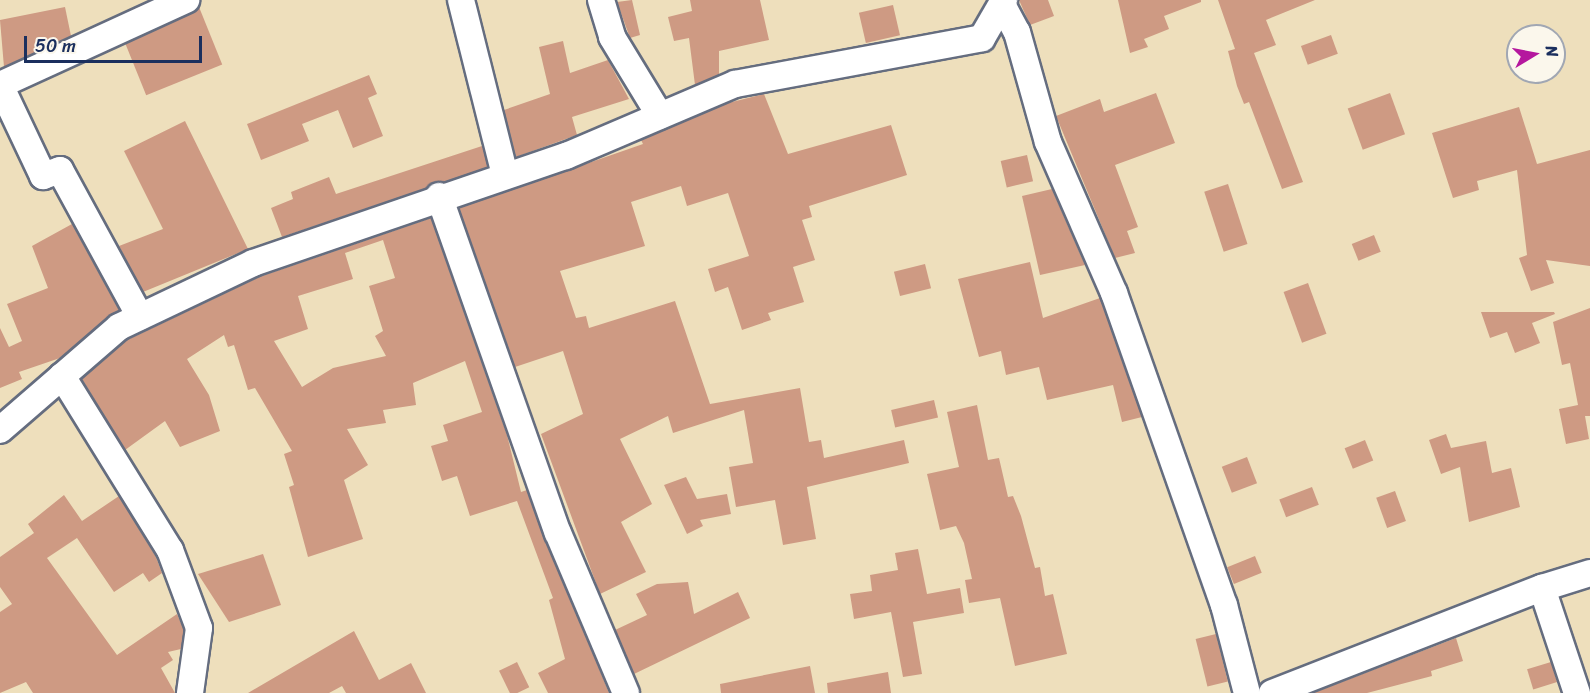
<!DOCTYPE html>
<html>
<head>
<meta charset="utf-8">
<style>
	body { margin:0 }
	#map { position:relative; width:1590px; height:693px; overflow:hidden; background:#eedfbc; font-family:Sriracha,sans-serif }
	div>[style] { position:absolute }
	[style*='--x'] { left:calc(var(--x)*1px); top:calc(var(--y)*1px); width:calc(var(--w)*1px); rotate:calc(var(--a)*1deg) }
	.building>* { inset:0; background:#ce9a83; transform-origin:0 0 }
	.roads { filter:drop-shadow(2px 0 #656d7f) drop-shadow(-2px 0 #656d7f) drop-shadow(0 2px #656d7f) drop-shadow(0 -2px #656d7f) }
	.minor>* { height:26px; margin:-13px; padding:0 13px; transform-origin:13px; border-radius:13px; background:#fff }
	span { translate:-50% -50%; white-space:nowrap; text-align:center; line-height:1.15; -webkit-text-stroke:4.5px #fbf7ec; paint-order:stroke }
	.north { position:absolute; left:1506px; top:24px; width:60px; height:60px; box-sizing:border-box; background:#fbf7ec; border:2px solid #a1a7b3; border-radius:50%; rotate:80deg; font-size:16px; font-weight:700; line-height:24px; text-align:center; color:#1b2f5e }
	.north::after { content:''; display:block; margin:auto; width:21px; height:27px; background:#b5179e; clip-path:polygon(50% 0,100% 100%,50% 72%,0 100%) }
	.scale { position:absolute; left:24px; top:36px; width:178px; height:27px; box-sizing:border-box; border:3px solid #1b2f5e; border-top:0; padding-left:8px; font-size:18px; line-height:21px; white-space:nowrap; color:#1b2f5e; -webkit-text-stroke:4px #fbf7ec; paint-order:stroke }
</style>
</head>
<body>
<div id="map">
	<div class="building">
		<div style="clip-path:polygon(632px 0,640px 35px,630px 38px,617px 2px)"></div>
		<div style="clip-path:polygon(690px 0,760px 0,769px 40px,719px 51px,719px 75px,695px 85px,689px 38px,674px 41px,668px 17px,692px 11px)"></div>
		<div style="clip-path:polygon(1019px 0,1048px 0,1054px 16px,1030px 25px)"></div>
		<div style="clip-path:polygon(1118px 0,1201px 0,1201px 2px,1164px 16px,1169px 29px,1144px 39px,1148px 47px,1130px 53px)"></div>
		<div style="clip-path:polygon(1218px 0,1315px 0,1266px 20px,1276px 45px,1254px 53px,1303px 182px,1282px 189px,1249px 102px,1244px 104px,1237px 86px,1228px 51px,1235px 49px)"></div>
		<div style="left:893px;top:5px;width:31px;height:35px;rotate:77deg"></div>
		<div style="clip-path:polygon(65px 7px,71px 36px,4px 67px,0 20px)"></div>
		<div style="left:199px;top:7px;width:62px;height:82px;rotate:68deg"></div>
		<div style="left:1331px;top:35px;width:20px;height:32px;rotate:70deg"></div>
		<div style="clip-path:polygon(563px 41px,570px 73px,608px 60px,629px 99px,572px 117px,577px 135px,516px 157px,504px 110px,550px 94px,539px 47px)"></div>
		<div style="clip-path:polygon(369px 75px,377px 94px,368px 98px,383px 136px,353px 148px,338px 110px,302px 124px,309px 141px,261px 160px,247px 124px)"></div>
		<div style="clip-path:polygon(1156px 93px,1175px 143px,1115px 165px,1138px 227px,1127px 231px,1135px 253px,1115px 258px,1056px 116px,1100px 99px,1104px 112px)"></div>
		<div style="left:1390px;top:93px;width:44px;height:45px;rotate:70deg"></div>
		<div style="clip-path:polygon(764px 94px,788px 154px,891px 125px,907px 175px,809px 206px,812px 217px,802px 220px,815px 260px,793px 267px,804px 302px,768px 313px,771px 320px,742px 330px,728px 287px,715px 292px,708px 269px,749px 256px,728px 193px,687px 206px,681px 186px,631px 202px,645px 246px,560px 271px,576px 318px,586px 316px,589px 328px,675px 301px,710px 404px,800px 388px,809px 442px,821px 440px,824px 458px,904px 440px,909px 463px,807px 487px,816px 539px,783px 545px,775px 500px,736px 507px,729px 467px,753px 463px,744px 410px,673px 433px,668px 416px,620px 439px,652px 504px,621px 522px,646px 572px,600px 594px,541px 434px,583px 414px,563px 351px,515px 367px,459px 208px,643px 144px,641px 140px,728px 103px)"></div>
		<div style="clip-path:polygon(1519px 107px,1537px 164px,1590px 150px,1590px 266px,1546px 260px,1554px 283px,1531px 291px,1519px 258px,1527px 255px,1517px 170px,1477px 181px,1479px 190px,1453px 198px,1432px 133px)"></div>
		<div style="clip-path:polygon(185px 121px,248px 249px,143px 292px,119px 246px,163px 229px,124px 151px)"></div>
		<div style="clip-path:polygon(482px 146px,488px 167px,282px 237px,271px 208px,293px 199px,291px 192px,329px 177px,336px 194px)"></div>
		<div style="left:1027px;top:155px;width:27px;height:27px;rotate:77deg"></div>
		<div style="left:1228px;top:184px;width:63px;height:25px;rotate:72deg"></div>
		<div style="clip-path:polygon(1052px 189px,1085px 265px,1040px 275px,1022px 196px)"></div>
		<div style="clip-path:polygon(evenodd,431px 218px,507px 435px,521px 492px,527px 490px,609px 693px,548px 693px,538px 673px,565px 659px,549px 600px,553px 598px,517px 501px,470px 516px,457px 476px,442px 481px,431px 446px,448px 441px,443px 425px,482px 412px,465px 361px,413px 383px,416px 405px,383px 410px,386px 423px,347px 429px,368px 465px,344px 480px,363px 539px,308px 557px,289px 487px,294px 485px,284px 454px,292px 451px,255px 388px,248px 390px,234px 345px,228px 347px,224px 335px,187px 359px,209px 395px,220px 431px,180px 447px,165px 421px,125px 450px,82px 379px,127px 340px,259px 277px,431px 218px,383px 240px,395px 278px,369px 286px,383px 331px,375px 336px,386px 356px,333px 368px,302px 387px,274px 341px,308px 329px,298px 296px,353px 279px,345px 253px,383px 240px)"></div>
		<div style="clip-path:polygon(72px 224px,119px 310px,60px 358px,19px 372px,22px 379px,0 388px,0 328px,9px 347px,22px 341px,7px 304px,48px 288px,32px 246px)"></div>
		<div style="left:1374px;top:235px;width:18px;height:24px;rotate:68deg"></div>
		<div style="clip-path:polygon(1030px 262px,1043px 318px,1100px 298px,1142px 417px,1122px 422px,1113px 385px,1047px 400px,1039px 367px,1006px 375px,1001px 351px,979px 357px,958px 279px)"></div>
		<div style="left:925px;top:264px;width:25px;height:32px;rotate:76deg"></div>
		<div style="left:1308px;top:283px;width:54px;height:26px;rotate:70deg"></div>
		<div style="clip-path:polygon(1590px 308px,1590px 416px,1585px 416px,1589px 439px,1566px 444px,1559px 409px,1578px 405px,1570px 363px,1562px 365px,1553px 322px)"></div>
		<div style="clip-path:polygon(1481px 312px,1554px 312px,1555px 314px,1532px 323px,1540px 343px,1515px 353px,1507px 332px,1490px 338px)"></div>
		<div style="left:934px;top:400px;width:18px;height:44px;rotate:77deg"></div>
		<div style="clip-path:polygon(977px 405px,988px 460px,999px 458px,1008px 497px,1013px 496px,1021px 516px,1035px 568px,1040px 567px,1045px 596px,1053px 594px,1067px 654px,1015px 666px,1000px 598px,969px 603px,965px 580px,972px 579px,964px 543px,956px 526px,940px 530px,927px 474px,959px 467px,947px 412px)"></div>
		<div style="clip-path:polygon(1446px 434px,1451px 448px,1486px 441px,1492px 473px,1511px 468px,1520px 507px,1469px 522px,1460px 467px,1441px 474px,1429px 440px)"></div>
		<div style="left:1365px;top:440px;width:22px;height:22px;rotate:68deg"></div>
		<div style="left:1247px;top:457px;width:28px;height:27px;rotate:69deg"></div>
		<div style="clip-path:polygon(686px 477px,697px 499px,727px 494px,731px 514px,700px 520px,703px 526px,687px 534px,664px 485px)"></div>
		<div style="left:1312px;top:487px;width:19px;height:35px;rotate:69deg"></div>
		<div style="left:1395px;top:491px;width:32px;height:20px;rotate:70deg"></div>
		<div style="clip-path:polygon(64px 495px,82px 521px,119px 496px,156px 557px,162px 573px,149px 582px,143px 573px,114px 592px,77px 538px,47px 558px,117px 655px,177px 614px,184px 630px,181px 649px,168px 652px,173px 660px,161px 668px,175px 693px,33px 693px,26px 682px,0 693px,0 612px,12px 604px,0 587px,0 557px,34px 533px,28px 524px)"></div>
		<div style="clip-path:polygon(918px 549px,927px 594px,960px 588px,964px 613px,913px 622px,922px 674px,903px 677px,891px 612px,854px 619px,850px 594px,872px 591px,870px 575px,898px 570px,895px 553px)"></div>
		<div style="clip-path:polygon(263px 554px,281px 605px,229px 622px,198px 574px)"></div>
		<div style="left:1255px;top:556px;width:18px;height:30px;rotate:68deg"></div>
		<div style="clip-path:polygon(688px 582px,694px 614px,738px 592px,750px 618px,634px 674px,615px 630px,647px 615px,636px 594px,657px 584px)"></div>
		<div style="clip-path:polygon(354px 631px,379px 680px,411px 663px,426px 693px,346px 693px,342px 686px,329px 693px,248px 693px)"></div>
		<div style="left:1216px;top:634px;width:49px;height:21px;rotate:76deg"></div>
		<div style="clip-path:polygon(1456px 638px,1463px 661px,1431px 671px,1432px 676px,1367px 693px,1313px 693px)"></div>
		<div style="left:517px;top:662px;width:28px;height:20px;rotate:64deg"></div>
		<div style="left:1551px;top:662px;width:21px;height:25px;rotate:73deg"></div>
		<div style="clip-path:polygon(810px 666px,815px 693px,721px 693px,720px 684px)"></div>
		<div style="clip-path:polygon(888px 672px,891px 693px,828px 693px,827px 683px)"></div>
	</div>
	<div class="roads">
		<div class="minor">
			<div style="--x:461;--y:0;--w:180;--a:75.9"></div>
			<div style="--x:601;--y:0;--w:39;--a:73"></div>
			<div style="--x:612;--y:37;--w:92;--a:58.7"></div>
			<div style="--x:1004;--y:8;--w:27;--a:62"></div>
			<div style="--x:1017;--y:32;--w:114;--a:74.3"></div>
			<div style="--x:1048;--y:142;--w:165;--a:66.4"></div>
			<div style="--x:1114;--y:293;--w:331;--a:70.6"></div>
			<div style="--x:1224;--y:605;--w:91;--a:75.4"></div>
			<div style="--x:0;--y:85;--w:101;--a:64.7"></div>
			<div style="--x:43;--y:176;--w:18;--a:-19"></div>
			<div style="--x:60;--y:170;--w:167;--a:61.4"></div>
			<div style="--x:0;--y:85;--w:205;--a:-24.6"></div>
			<div style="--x:439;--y:196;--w:357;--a:70.6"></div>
			<div style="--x:558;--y:533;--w:174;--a:67"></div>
			<div style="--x:62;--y:376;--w:205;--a:58.2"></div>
			<div style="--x:170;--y:550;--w:83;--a:69.6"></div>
			<div style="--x:199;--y:628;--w:66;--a:97.9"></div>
			<div style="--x:0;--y:430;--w:157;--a:-40.9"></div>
			<div style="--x:119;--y:327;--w:148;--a:-25.5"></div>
			<div style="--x:253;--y:263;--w:331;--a:-18.9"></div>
			<div style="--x:566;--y:156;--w:184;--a:-23.1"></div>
			<div style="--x:735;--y:84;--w:251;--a:-10.5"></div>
			<div style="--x:982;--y:38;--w:44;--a:-59.9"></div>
			<div style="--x:1542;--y:588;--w:50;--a:-17.4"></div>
			<div style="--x:1272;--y:693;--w:290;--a:-21.3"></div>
			<div style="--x:1542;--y:588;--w:111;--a:71.6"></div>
		</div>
	</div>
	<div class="north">N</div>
	<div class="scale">50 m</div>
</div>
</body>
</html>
